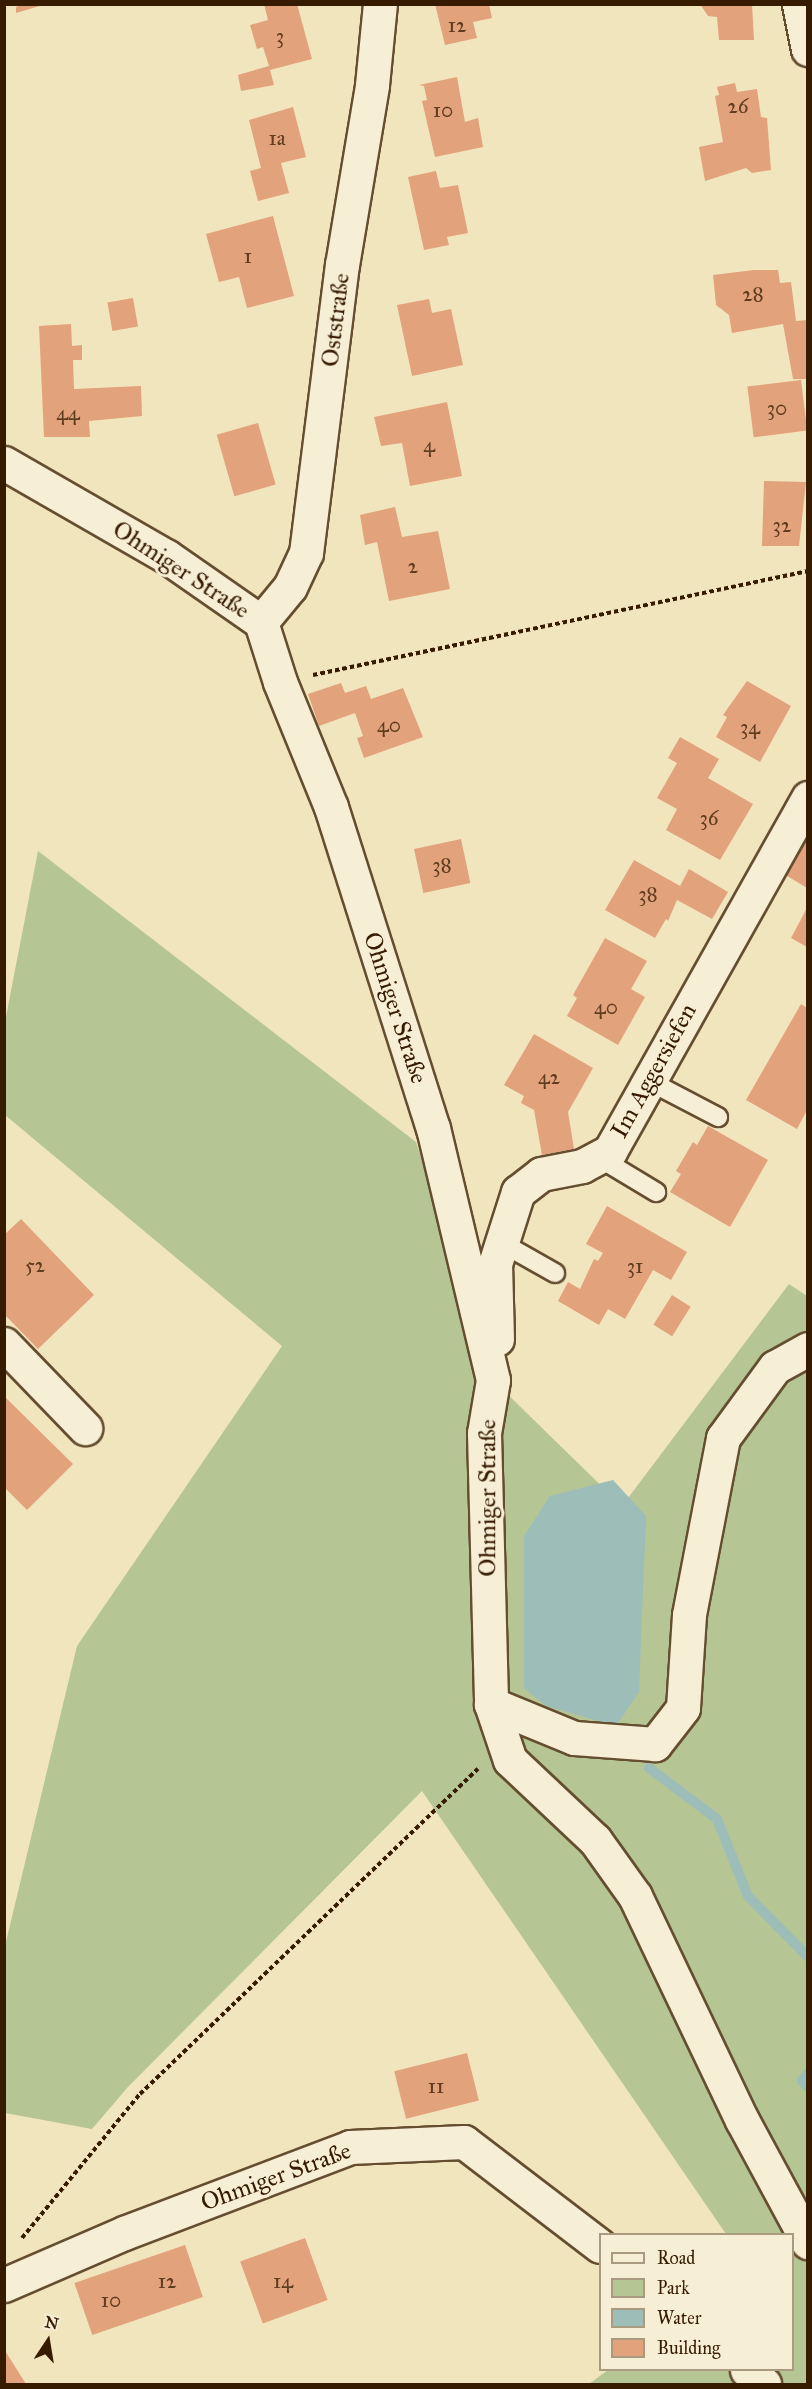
<!DOCTYPE html>
<html>
<head>
<meta charset="utf-8">
<style>
	body { margin:0 }
	#map { position:relative; width:812px; height:2389px; overflow:hidden; background:#f1e5be; font-family:"IM FELL Great Primer",serif }
	div>[style] { position:absolute }
	[style*='--x'] { left:calc(var(--x)*1px); top:calc(var(--y)*1px); width:calc(var(--w)*1px); rotate:calc(var(--a)*1deg) }
	.green>* { inset:0; background:#b6c594 }
	.water>* { inset:0; background:#9dbdb9 }
	.stream>* { height:10px; margin:-5px; padding:0 5px; transform-origin:5px; border-radius:5px; background:#9dbdb9 }
	.building>* { inset:0; background:#e2a27c; transform-origin:0 0 }
	.path>* { height:4px; margin-top:-2px; transform-origin:0; background:repeating-linear-gradient(90deg,#361b01 0 4.5px,transparent 0 7.5px) }
	.roads { filter:drop-shadow(2px 0 #654e30) drop-shadow(-2px 0 #654e30) drop-shadow(0 2px #654e30) drop-shadow(0 -2px #654e30) }
	.lane>* { height:18px; margin:-9px; padding:0 9px; transform-origin:9px; border-radius:9px; background:#f6eed5 }
	.street>* { height:33px; margin:-16.5px; padding:0 16.5px; transform-origin:16.5px; border-radius:16.5px; background:#f6eed5 }
	span { translate:-50% -50%; white-space:nowrap; text-align:center; line-height:1.15; -webkit-text-stroke:6px #f6eed5; paint-order:stroke }
	.number-label { font-size:21px; color:#613d20 }
	.number-label span { -webkit-text-stroke-width:0 }
	.street-label { font-size:24px; color:#361b01 }
	.frame { position:absolute; inset:0; border:6px solid #361b01; pointer-events:none }
	.legend { position:absolute; left:599px; top:2233px; width:195px; height:138px; box-sizing:border-box; background:#f6eed5; border:2px solid #a99a80; margin:0; padding:8px 10px; list-style:none; font-size:18px; color:#361b01 }
	.legend li { display:flex; align-items:center; gap:12px; height:30px }
	.legend b { width:30px; border:2px solid #a99a80 }
	.north { position:absolute; left:18px; top:2311px; width:60px; height:60px; -webkit-text-stroke:4px #f6eed5; paint-order:stroke; rotate:12deg; font-size:16px; font-weight:700; line-height:24px; text-align:center; color:#361b01 }
	.north::after { content:''; display:block; margin:auto; width:21px; height:27px; background:#361b01; clip-path:polygon(50% 0,100% 100%,50% 72%,0 100%) }
</style>
</head>
<body>
<div id="map">
	<div class="green">
		<div style="clip-path:polygon(38px 851px,416px 1142px,493px 1380px,622px 1506px,789px 1284px,807px 1296px,807px 2384px,589px 2384px,608px 2370px,792px 2370px,792px 2234px,726px 2234px,422px 1791px,127px 2088px,92px 2129px,5px 2113px,5px 1946px,77px 1646px,282px 1346px,5px 1115px,5px 1022px)"></div>
	</div>
	<div class="water">
		<div style="clip-path:polygon(613px 1480px,646px 1516px,639px 1692px,616px 1726px,546px 1706px,524px 1688px,524px 1536px,550px 1496px)"></div>
	</div>
	<div class="stream">
		<div style="--x:649;--y:1768;--w:85;--a:36.9"></div>
		<div style="--x:717;--y:1819;--w:83;--a:68.1"></div>
		<div style="--x:748;--y:1896;--w:86;--a:45.5"></div>
		<div style="--x:808;--y:2073;--w:10;--a:127"></div>
		<div style="--x:802;--y:2081;--w:8;--a:45"></div>
	</div>
	<div class="building">
		<div style="clip-path:polygon(23px 4px,43px 4px,43px 5px,16px 13px,16px 7px)"></div>
		<div style="clip-path:polygon(264px 4px,297px 4px,312px 59px,270px 70px,274px 85px,241px 91px,238px 75px,269px 66px,263px 47px,257px 49px,250px 25px,268px 20px)"></div>
		<div style="clip-path:polygon(435px 4px,489px 4px,492px 18px,473px 22px,477px 38px,445px 45px)"></div>
		<div style="clip-path:polygon(700px 4px,752px 4px,754px 40px,719px 40px,717px 17px,708px 16px)"></div>
		<div style="clip-path:polygon(457px 77px,465px 122px,478px 118px,483px 147px,435px 157px,422px 101px,427px 100px,424px 86px,419px 85px)"></div>
		<div style="clip-path:polygon(735px 83px,737px 92px,757px 89px,761px 117px,767px 118px,771px 170px,752px 173px,746px 168px,705px 181px,699px 147px,723px 142px,715px 96px,719px 95px,717px 87px)"></div>
		<div style="clip-path:polygon(293px 107px,306px 157px,281px 163px,289px 193px,258px 201px,250px 171px,261px 168px,249px 120px)"></div>
		<div style="clip-path:polygon(436px 171px,440px 188px,458px 185px,468px 233px,447px 237px,449px 245px,424px 250px,408px 177px)"></div>
		<div style="clip-path:polygon(273px 216px,294px 296px,247px 308px,239px 277px,219px 282px,206px 234px)"></div>
		<div style="clip-path:polygon(754px 270px,778px 270px,780px 283px,791px 282px,796px 321px,807px 320px,807px 379px,793px 379px,783px 324px,732px 333px,729px 315px,716px 305px,713px 275px)"></div>
		<div style="left:133px;top:298px;width:29px;height:26px;rotate:80deg"></div>
		<div style="clip-path:polygon(429px 299px,432px 313px,451px 309px,463px 365px,412px 376px,397px 305px)"></div>
		<div style="clip-path:polygon(71px 324px,72px 346px,82px 345px,82px 360px,73px 360px,74px 389px,141px 386px,142px 416px,89px 421px,90px 437px,44px 437px,39px 326px)"></div>
		<div style="left:801px;top:380px;width:51px;height:54px;rotate:83deg"></div>
		<div style="clip-path:polygon(447px 402px,462px 476px,410px 486px,402px 443px,381px 446px,374px 417px)"></div>
		<div style="left:258px;top:423px;width:64px;height:43px;rotate:74deg"></div>
		<div style="clip-path:polygon(764px 481px,806px 482px,799px 546px,762px 546px)"></div>
		<div style="clip-path:polygon(395px 507px,402px 537px,438px 531px,450px 589px,389px 601px,377px 542px,365px 545px,360px 515px)"></div>
		<div style="clip-path:polygon(747px 681px,791px 706px,760px 762px,716px 737px,727px 717px,723px 715px)"></div>
		<div style="clip-path:polygon(341px 683px,345px 693px,366px 686px,371px 699px,403px 688px,423px 737px,364px 758px,357px 738px,363px 736px,355px 713px,319px 726px,308px 694px)"></div>
		<div style="clip-path:polygon(680px 737px,719px 759px,708px 778px,753px 804px,720px 860px,666px 830px,677px 809px,657px 798px,677px 763px,668px 758px)"></div>
		<div style="clip-path:polygon(807px 831px,807px 888px,784px 874px)"></div>
		<div style="left:461px;top:839px;width:45px;height:48px;rotate:78deg"></div>
		<div style="clip-path:polygon(634px 860px,680px 886px,689px 869px,728px 892px,712px 919px,677px 900px,668px 921px,666px 919px,655px 938px,605px 910px)"></div>
		<div style="clip-path:polygon(807px 908px,807px 947px,791px 938px)"></div>
		<div style="clip-path:polygon(605px 938px,647px 961px,631px 989px,645px 997px,618px 1045px,567px 1016px,577px 998px,573px 995px)"></div>
		<div style="clip-path:polygon(801px 1004px,807px 1008px,807px 1110px,797px 1129px,746px 1100px)"></div>
		<div style="clip-path:polygon(534px 1034px,593px 1068px,568px 1112px,574px 1149px,542px 1155px,534px 1110px,521px 1103px,524px 1096px,504px 1085px)"></div>
		<div style="clip-path:polygon(708px 1126px,768px 1160px,730px 1227px,670px 1192px,681px 1174px,676px 1171px,693px 1142px,697px 1145px)"></div>
		<div style="clip-path:polygon(607px 1206px,687px 1252px,671px 1280px,653px 1270px,625px 1319px,608px 1309px,599px 1325px,558px 1301px,568px 1282px,580px 1289px,594px 1259px,598px 1261px,603px 1253px,586px 1244px)"></div>
		<div style="clip-path:polygon(21px 1219px,94px 1295px,38px 1349px,4px 1314px,4px 1235px)"></div>
		<div style="left:672px;top:1295px;width:22px;height:35px;rotate:32deg"></div>
		<div style="clip-path:polygon(4px 1396px,73px 1464px,27px 1510px,4px 1487px)"></div>
		<div style="left:467px;top:2053px;width:49px;height:75px;rotate:76deg"></div>
		<div style="left:305px;top:2238px;width:66px;height:69px;rotate:70deg"></div>
		<div style="left:185px;top:2245px;width:55px;height:117px;rotate:71deg"></div>
		<div style="clip-path:polygon(4px 2349px,26px 2384px,4px 2384px)"></div>
	</div>
	<div class="path">
		<div style="--x:313;--y:675;--w:506;--a:-11.87"></div>
		<div style="--x:22;--y:2238;--w:186;--a:-50.7"></div>
		<div style="--x:140;--y:2094;--w:469;--a:-43.9"></div>
	</div>
	<div class="roads">
		<div class="lane">
			<div style="--x:649;--y:1081;--w:78;--a:27.6"></div>
			<div style="--x:598;--y:1157;--w:68;--a:31.1"></div>
			<div style="--x:502;--y:1243;--w:61;--a:29.5"></div>
		</div>
		<div class="street">
			<div style="--x:799;--y:4;--w:46;--a:78.7"></div>
			<div style="--x:4;--y:463;--w:187;--a:29.9"></div>
			<div style="--x:166;--y:556;--w:116;--a:34.8"></div>
			<div style="--x:261;--y:622;--w:63;--a:72.4"></div>
			<div style="--x:280;--y:682;--w:135;--a:67.8"></div>
			<div style="--x:331;--y:807;--w:337;--a:72.4"></div>
			<div style="--x:433;--y:1128;--w:259;--a:76.6"></div>
			<div style="--x:493;--y:1380;--w:54;--a:99.6"></div>
			<div style="--x:484;--y:1433;--w:271;--a:88.5"></div>
			<div style="--x:261;--y:622;--w:45;--a:-50.4"></div>
			<div style="--x:290;--y:587;--w:38;--a:-65"></div>
			<div style="--x:306;--y:553;--w:290;--a:-82.9"></div>
			<div style="--x:342;--y:265;--w:182;--a:-80.5"></div>
			<div style="--x:372;--y:85;--w:81;--a:-84.4"></div>
			<div style="--x:497;--y:1339;--w:75;--a:-91.5"></div>
			<div style="--x:495;--y:1264;--w:76;--a:-72.3"></div>
			<div style="--x:518;--y:1192;--w:29;--a:-38"></div>
			<div style="--x:541;--y:1174;--w:42;--a:-11"></div>
			<div style="--x:582;--y:1166;--w:32;--a:-28"></div>
			<div style="--x:610;--y:1151;--w:405;--a:-60.7"></div>
			<div style="--x:4;--y:1344;--w:117;--a:46"></div>
			<div style="--x:808;--y:1349;--w:38;--a:151"></div>
			<div style="--x:775;--y:1367;--w:88;--a:126.2"></div>
			<div style="--x:723;--y:1438;--w:180;--a:100.9"></div>
			<div style="--x:689;--y:1615;--w:93;--a:93.7"></div>
			<div style="--x:683;--y:1708;--w:46;--a:127.9"></div>
			<div style="--x:655;--y:1744;--w:81;--a:-175.8"></div>
			<div style="--x:574;--y:1738;--w:90;--a:-157.7"></div>
			<div style="--x:491;--y:1704;--w:59;--a:71.3"></div>
			<div style="--x:510;--y:1760;--w:117;--a:43.3"></div>
			<div style="--x:595;--y:1840;--w:69;--a:54.5"></div>
			<div style="--x:635;--y:1896;--w:248;--a:64.5"></div>
			<div style="--x:742;--y:2120;--w:139;--a:61.6"></div>
			<div style="--x:4;--y:2285;--w:131;--a:-23.4"></div>
			<div style="--x:124;--y:2233;--w:242;--a:-20.8"></div>
			<div style="--x:350;--y:2147;--w:114;--a:-2.5"></div>
			<div style="--x:464;--y:2142;--w:171;--a:37.4"></div>
			<div style="--x:747;--y:2370;--w:22;--a:39"></div>
		</div>
	</div>
	<div class="number-label">
		<span style="left:457px;top:25px">12</span>
		<span style="left:280px;top:36px">3</span>
		<span style="left:738px;top:106px">26</span>
		<span style="left:443px;top:110px">10</span>
		<span style="left:277px;top:138px">1a</span>
		<span style="left:248px;top:256px">1</span>
		<span style="left:753px;top:294px">28</span>
		<span style="left:777px;top:408px">30</span>
		<span style="left:68px;top:413px">44</span>
		<span style="left:429px;top:445px">4</span>
		<span style="left:782px;top:525px">32</span>
		<span style="left:413px;top:566px">2</span>
		<span style="left:389px;top:725px">40</span>
		<span style="left:750px;top:727px">34</span>
		<span style="left:709px;top:818px">36</span>
		<span style="left:442px;top:865px">38</span>
		<span style="left:648px;top:894px">38</span>
		<span style="left:606px;top:1007px">40</span>
		<span style="left:549px;top:1077px">42</span>
		<span style="left:35px;top:1265px">52</span>
		<span style="left:635px;top:1266px">31</span>
		<span style="left:436px;top:2086px">11</span>
		<span style="left:167px;top:2281px">12</span>
		<span style="left:283px;top:2281px">14</span>
		<span style="left:111px;top:2300px">10</span>
	</div>
	<div class="street-label">
		<span style="left:336px;top:320px;rotate:-83deg">Oststraße</span>
		<span style="left:181px;top:570px;rotate:33deg">Ohmiger Straße</span>
		<span style="left:395px;top:1008px;rotate:72deg">Ohmiger Straße</span>
		<span style="left:654px;top:1071px;rotate:-61deg">Im Aggersiefen</span>
		<span style="left:488px;top:1498px;rotate:-90deg">Ohmiger Straße</span>
		<span style="left:276px;top:2177px;rotate:-20deg">Ohmiger Straße</span>
	</div>
	<div class="frame"></div>
	<ul class="legend">
	<li><b style="height:8px;background:#f6eed5"></b>Road</li>
	<li><b style="height:16px;background:#b6c594"></b>Park</li>
	<li><b style="height:16px;background:#9dbdb9"></b>Water</li>
	<li><b style="height:16px;background:#e2a27c"></b>Building</li>
	</ul>
	<div class="north">N</div>
</div>
</body>
</html>
